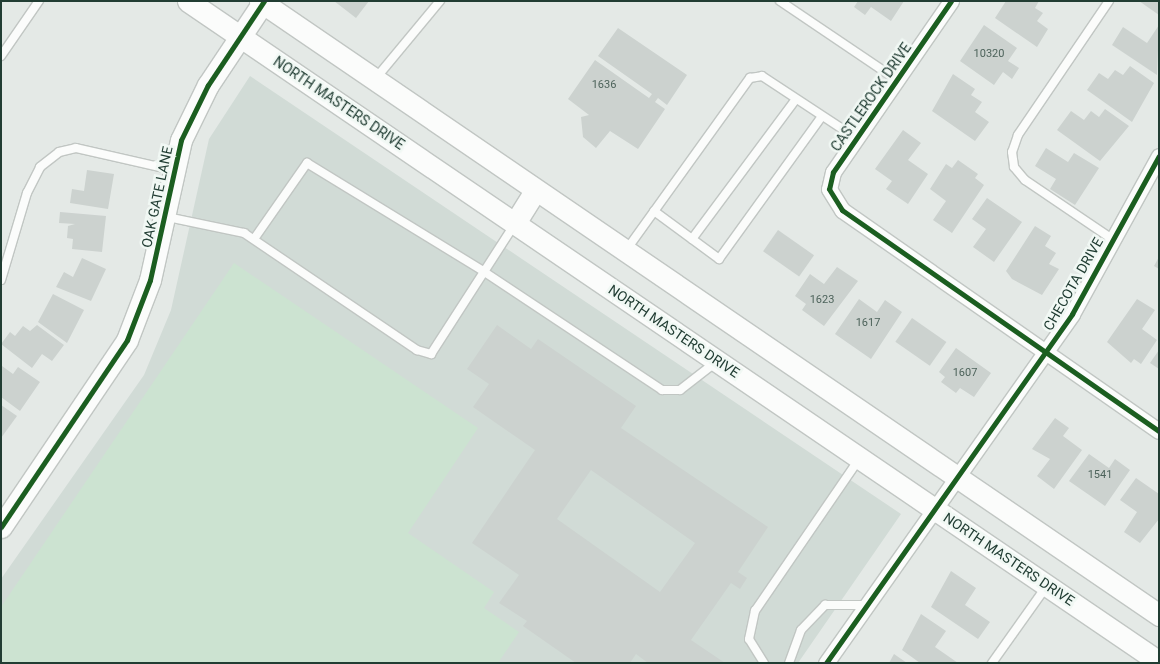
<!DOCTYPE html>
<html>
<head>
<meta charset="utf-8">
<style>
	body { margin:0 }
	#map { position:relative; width:1160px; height:664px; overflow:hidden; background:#e4e9e6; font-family:Roboto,sans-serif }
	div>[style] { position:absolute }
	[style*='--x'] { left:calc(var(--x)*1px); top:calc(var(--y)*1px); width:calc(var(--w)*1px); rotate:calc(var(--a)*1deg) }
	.built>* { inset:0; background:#d1dbd6 }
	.green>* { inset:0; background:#cce3d1 }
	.building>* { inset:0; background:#ccd2cf; transform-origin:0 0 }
	.roads { filter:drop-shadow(1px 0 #c1c6c3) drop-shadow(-1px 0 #c1c6c3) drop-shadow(0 1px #c1c6c3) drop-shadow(0 -1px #c1c6c3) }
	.lane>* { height:8px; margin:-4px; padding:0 4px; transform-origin:4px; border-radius:4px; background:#fbfcfb }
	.street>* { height:15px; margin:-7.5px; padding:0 7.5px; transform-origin:7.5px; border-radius:7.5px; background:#fbfcfb }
	.secondary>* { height:21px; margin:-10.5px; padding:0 10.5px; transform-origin:10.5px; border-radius:10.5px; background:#fbfcfb }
	.cycleway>* { height:5px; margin:-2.5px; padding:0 2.5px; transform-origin:2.5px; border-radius:2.5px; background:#1b5e20 }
	span { translate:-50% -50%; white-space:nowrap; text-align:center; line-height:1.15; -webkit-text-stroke:5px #f1f8f4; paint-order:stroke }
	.number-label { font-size:11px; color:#4d635b }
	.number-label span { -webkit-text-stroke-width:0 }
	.street-label { font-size:14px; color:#213d33 }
	.frame { position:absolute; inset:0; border:2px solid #213d33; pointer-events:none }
</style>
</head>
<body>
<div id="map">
	<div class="built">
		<div style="clip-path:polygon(250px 76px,901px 514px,798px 663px,1px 663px,1px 579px,144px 375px,171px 310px,209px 139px)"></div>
	</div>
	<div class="green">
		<div style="clip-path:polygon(234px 263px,478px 428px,408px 533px,494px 592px,484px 608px,519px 632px,498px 663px,1px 663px,1px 607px)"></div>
	</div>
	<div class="building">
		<div style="clip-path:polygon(334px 1px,369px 1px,356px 18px)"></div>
		<div style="clip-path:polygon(858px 1px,904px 1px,891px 21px,871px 7px,865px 15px,854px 7px)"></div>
		<div style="clip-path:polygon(1006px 1px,1039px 1px,1035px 8px,1043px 13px,1037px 21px,1048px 29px,1037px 47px,995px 18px)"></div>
		<div style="clip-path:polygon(1139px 1px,1159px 1px,1159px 15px)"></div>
		<div style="clip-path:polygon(984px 25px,1017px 48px,1008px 61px,1019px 68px,1012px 79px,1003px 72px,994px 85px,960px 61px)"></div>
		<div style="clip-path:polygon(1159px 25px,1157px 75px,1112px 45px,1123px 27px,1147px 43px)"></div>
		<div style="clip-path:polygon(618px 28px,687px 75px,667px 105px,658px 98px,655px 102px,665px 109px,638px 149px,610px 131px,596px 148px,583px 137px,581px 117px,589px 115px,568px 99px,595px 60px,649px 98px,652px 94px,598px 56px)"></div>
		<div style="clip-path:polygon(1130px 66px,1154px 83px,1132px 122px,1087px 90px,1099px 73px,1108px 79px,1115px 70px,1123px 75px)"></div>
		<div style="clip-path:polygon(953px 74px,975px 89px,971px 95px,982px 102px,975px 112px,989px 122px,975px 141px,932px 111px)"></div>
		<div style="clip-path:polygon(1105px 109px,1129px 126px,1100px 161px,1057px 130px,1071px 111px,1084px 120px,1091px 111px,1099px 117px)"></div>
		<div style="clip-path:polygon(903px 130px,921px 143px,908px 160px,928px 174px,908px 204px,886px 189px,892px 181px,875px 169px)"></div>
		<div style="clip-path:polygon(1046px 148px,1068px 162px,1074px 153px,1099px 168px,1075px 205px,1050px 189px,1056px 179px,1035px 166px)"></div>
		<div style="clip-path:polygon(958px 160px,978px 174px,975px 178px,984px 185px,952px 233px,933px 220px,946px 201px,930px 189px,946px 164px,952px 168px)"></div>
		<div style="clip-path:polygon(87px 170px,114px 174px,108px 209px,70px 203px,72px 189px,84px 191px)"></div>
		<div style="clip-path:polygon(987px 198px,1022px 222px,994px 262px,973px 247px,986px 229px,972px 219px)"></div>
		<div style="clip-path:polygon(60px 212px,106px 216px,102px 252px,72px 249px,73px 239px,67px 238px,68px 226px,75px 224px,59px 223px)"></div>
		<div style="clip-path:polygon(1035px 226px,1051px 236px,1045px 246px,1056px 253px,1049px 264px,1059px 269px,1042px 295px,1012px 279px,1006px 271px)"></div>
		<div style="left:778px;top:230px;width:44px;height:26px;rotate:35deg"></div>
		<div style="clip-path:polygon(1159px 257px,1159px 269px,1154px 266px)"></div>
		<div style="clip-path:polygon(82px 258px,106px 269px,91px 301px,56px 287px,64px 272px,73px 277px)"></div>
		<div style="clip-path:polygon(837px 267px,858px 281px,824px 326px,802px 310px,806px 304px,795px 296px,810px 274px,824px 284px)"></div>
		<div style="clip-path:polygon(53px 294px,84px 310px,67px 343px,38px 322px)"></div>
		<div style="clip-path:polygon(859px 299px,877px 312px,885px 300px,902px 312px,871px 359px,835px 334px)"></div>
		<div style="clip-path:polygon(1137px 299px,1155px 310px,1142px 329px,1157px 340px,1141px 364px,1134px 359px,1131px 363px,1107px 342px)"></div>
		<div style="left:912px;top:318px;width:42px;height:29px;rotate:35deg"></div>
		<div style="clip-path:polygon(37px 325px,64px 345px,52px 361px,42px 354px,32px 368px,1px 344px,10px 332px,15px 336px,23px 326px,30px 331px)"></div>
		<div style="clip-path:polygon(evenodd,497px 325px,531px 349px,538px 339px,636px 406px,621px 428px,768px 527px,738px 572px,747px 578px,740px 589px,731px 583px,691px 640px,725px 663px,648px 663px,636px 654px,630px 663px,576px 663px,523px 626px,527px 621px,499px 603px,519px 575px,472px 543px,535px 450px,473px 407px,489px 384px,467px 369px,497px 325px,591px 470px,695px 543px,660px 592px,557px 519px,591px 470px)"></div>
		<div style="clip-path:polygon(956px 348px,991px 373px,974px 397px,960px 388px,956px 393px,941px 382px,945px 377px,939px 372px)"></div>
		<div style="clip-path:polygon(1159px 350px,1159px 369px,1150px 363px)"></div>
		<div style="clip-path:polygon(2px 366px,13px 374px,18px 367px,40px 382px,20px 411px,1px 397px)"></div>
		<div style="clip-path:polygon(1px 405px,17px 416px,1px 438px)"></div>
		<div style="clip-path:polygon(1055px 418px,1069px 428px,1063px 436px,1082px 450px,1054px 489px,1037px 476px,1050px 459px,1032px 449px)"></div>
		<div style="clip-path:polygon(1089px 454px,1109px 468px,1115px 459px,1130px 470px,1105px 506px,1069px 481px)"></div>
		<div style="clip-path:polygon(1136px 478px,1159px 494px,1159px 519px,1140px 543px,1124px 532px,1137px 512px,1120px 500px)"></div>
		<div style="clip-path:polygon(951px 571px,976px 588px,965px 605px,990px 622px,978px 639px,931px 607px)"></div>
		<div style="clip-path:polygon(921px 614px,946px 631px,935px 647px,958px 663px,920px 663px,902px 650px)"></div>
		<div style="clip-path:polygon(894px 654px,907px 663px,889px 663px)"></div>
	</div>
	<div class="roads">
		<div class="lane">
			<div style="--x:780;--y:1;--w:141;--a:34"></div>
			<div style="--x:1109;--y:1;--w:162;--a:124.2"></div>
			<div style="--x:1018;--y:135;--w:18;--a:109"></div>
			<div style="--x:1012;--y:152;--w:15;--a:82"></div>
			<div style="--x:1014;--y:167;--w:17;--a:50"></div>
			<div style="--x:1025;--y:180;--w:105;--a:34.1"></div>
			<div style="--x:1;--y:56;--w:67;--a:-55.4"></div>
			<div style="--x:376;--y:78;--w:100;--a:-50.3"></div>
			<div style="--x:654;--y:211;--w:81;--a:36.4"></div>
			<div style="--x:719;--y:259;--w:176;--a:-54.2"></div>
			<div style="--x:167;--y:217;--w:79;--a:11.7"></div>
			<div style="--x:244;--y:233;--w:209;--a:34.1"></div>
			<div style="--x:417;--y:350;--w:15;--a:16"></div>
			<div style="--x:431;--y:354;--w:153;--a:-57.2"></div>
			<div style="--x:254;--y:239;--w:93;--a:-55.1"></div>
			<div style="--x:307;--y:163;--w:206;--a:31.5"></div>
			<div style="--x:483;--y:271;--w:215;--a:33.6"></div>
			<div style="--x:662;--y:390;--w:18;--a:0"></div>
			<div style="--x:680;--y:390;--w:46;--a:-37.9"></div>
			<div style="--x:692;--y:239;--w:174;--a:-53.4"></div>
			<div style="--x:627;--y:249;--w:211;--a:-54.3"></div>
			<div style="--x:750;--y:78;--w:12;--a:-9"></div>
			<div style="--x:762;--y:76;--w:113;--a:33.4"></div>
			<div style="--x:1;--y:280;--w:91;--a:-73.4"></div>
			<div style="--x:27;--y:193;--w:29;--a:-63"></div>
			<div style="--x:40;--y:167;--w:24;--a:-38"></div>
			<div style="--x:59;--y:152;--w:17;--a:-13"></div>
			<div style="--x:76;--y:148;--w:99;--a:12.8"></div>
			<div style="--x:764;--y:663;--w:28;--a:-122"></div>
			<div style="--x:749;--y:639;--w:29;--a:-78"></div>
			<div style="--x:755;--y:611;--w:184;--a:-55.6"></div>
			<div style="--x:789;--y:663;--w:35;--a:-70"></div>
			<div style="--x:801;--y:630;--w:35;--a:-46"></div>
			<div style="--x:825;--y:605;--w:41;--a:0"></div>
			<div style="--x:992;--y:663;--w:93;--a:-54.6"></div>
		</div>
		<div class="street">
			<div style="--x:951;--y:1;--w:208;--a:124.6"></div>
			<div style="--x:833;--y:172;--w:17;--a:103"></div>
			<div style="--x:829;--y:189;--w:25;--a:58"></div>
			<div style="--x:842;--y:210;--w:386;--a:34.9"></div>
			<div style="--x:826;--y:663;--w:427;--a:-54.8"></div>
			<div style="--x:1072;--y:314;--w:180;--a:-61.2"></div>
		</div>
		<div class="secondary">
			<div style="--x:188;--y:1;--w:1175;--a:34.24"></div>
			<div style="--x:260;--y:1;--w:1089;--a:34.33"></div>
			<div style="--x:515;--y:223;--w:39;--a:-58"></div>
			<div style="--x:1;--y:527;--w:225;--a:-56"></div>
			<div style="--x:127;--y:340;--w:64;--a:-69"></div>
			<div style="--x:150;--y:280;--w:143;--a:-77.5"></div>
			<div style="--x:181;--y:140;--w:61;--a:-63.9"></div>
			<div style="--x:208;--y:85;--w:101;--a:-56.3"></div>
		</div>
	</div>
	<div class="cycleway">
		<div style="--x:951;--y:1;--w:208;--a:124.6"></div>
		<div style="--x:833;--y:172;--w:17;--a:103"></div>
		<div style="--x:829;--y:189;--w:25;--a:58"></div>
		<div style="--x:842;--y:210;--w:386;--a:34.9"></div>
		<div style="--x:1;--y:527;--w:225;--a:-56"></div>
		<div style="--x:127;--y:340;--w:64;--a:-69"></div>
		<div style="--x:150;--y:280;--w:143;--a:-77.5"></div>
		<div style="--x:181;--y:140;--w:61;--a:-63.9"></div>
		<div style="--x:208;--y:85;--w:101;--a:-56.3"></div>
		<div style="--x:826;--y:663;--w:427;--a:-54.8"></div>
		<div style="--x:1072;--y:314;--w:180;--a:-61.2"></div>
	</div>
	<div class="number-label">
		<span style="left:989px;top:54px">10320</span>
		<span style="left:604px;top:85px">1636</span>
		<span style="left:822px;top:300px">1623</span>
		<span style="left:868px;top:323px">1617</span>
		<span style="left:965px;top:373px">1607</span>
		<span style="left:1100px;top:475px">1541</span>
	</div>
	<div class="street-label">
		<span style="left:871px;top:97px;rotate:-55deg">CASTLEROCK DRIVE</span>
		<span style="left:339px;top:103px;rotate:34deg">NORTH MASTERS DRIVE</span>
		<span style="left:157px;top:197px;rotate:-78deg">OAK GATE LANE</span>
		<span style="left:1073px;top:284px;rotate:-60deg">CHECOTA DRIVE</span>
		<span style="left:674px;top:331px;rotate:34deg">NORTH MASTERS DRIVE</span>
		<span style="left:1009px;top:559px;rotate:34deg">NORTH MASTERS DRIVE</span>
	</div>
	<div class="frame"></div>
</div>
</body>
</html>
